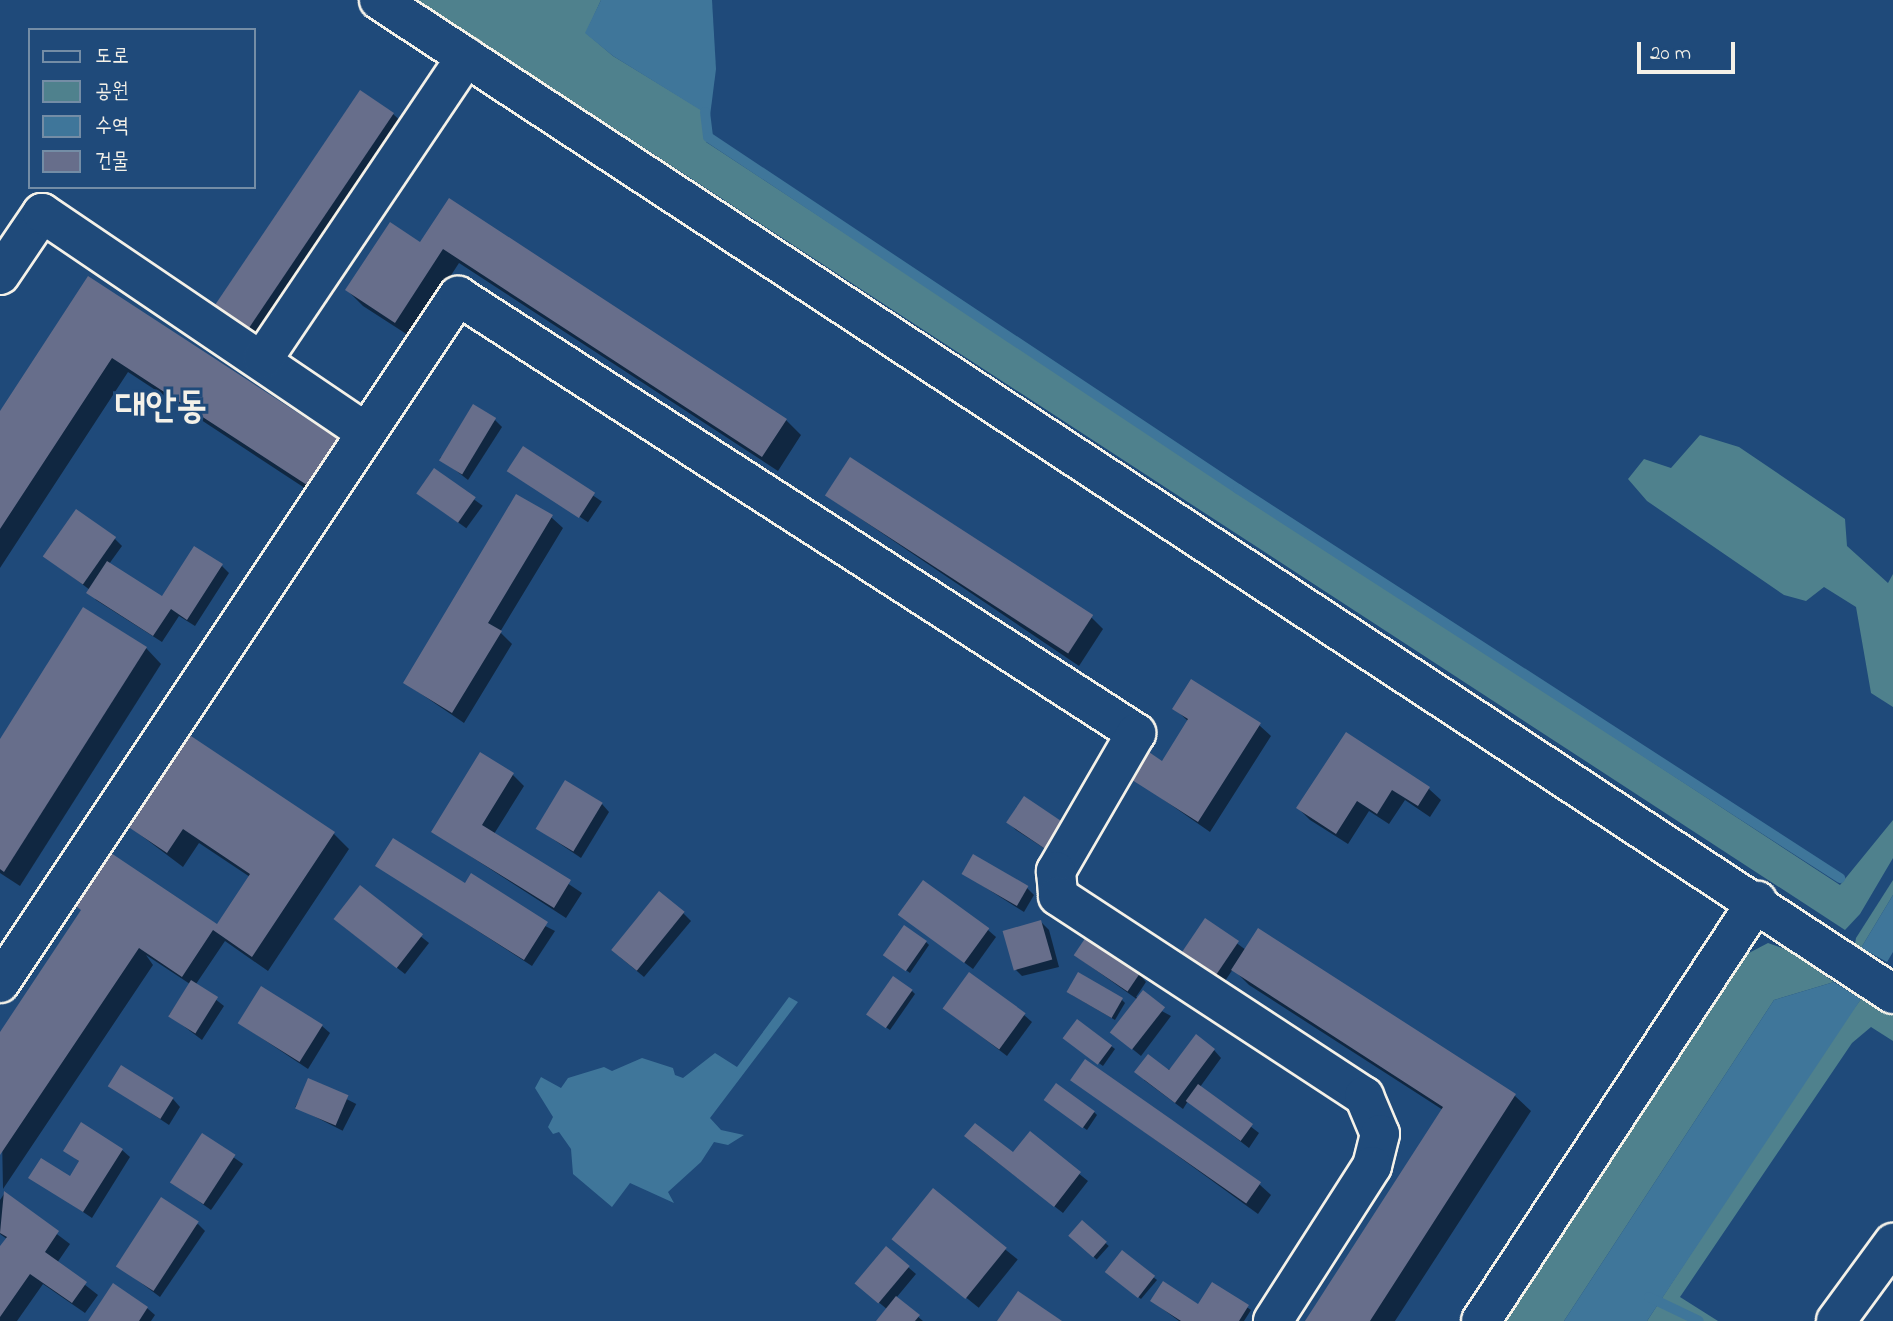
<!DOCTYPE html>
<html>
<head>
<meta charset="utf-8">
<style>
	body { margin:0 }
	#map { position:relative; width:1893px; height:1321px; overflow:hidden; background:#1f4a7a; font-family:"Indie Flower","Poor Story",sans-serif }
	div>[style] { position:absolute }
	[style*='--x'] { left:calc(var(--x)*1px); top:calc(var(--y)*1px); width:calc(var(--w)*1px); rotate:calc(var(--a)*1deg) }
	.green>* { inset:0; background:#4f818d }
	.water>* { inset:0; background:#3f769a }
	.shadow>* { inset:0; background:#0007; transform-origin:0 0 }
	.stream>* { height:10px; margin:-5px; padding:0 5px; transform-origin:5px; border-radius:5px; background:#3f769a }
	.building>* { inset:0; background:#676e8b; transform-origin:0 0 }
	.roads { filter:drop-shadow(2px 0 #f4f1e8) drop-shadow(-2px 0 #f4f1e8) drop-shadow(0 2px #f4f1e8) drop-shadow(0 -2px #f4f1e8) }
	.minor>* { height:38px; margin:-19px; padding:0 19px; transform-origin:19px; border-radius:19px; background:#1f4a7a }
	.major>* { height:38px; margin:-19px; padding:0 19px; transform-origin:19px; border-radius:19px; background:#1f4a7a }
	span { translate:-50% -50%; white-space:nowrap; text-align:center; line-height:1.15; -webkit-text-stroke:6px #1f4a7a; paint-order:stroke }
	.district-label { font-size:38px; color:#f4f1e8; font-weight:700 }
	.legend { position:absolute; left:28px; top:28px; width:228px; height:161px; box-sizing:border-box; background:#1f4a7a; border:2px solid #748da6; margin:0; padding:9px 12px; list-style:none; font-size:21px; color:#f4f1e8 }
	.legend li { display:flex; align-items:center; gap:14px; height:35px }
	.legend b { width:35px; border:2px solid #748da6 }
	.scale { position:absolute; left:1637px; top:42px; width:98px; height:32px; box-sizing:border-box; border:4px solid #f4f1e8; border-top:0; padding-left:9px; font-size:21px; line-height:24px; white-space:nowrap; color:#f4f1e8; -webkit-text-stroke:5px #1f4a7a; paint-order:stroke }
</style>
</head>
<body>
<div id="map">
	<div class="green">
		<div style="clip-path:polygon(417px 0,601px 0,586px 33px,613px 56px,705px 112px,706px 142px,1840px 885px,1893px 820px,1893px 858px,1860px 914px,1845px 930px)"></div>
		<div style="clip-path:polygon(1700px 435px,1739px 447px,1845px 519px,1847px 546px,1888px 583px,1893px 574px,1893px 707px,1871px 693px,1856px 607px,1824px 587px,1806px 601px,1784px 595px,1647px 501px,1628px 479px,1644px 459px,1671px 468px)"></div>
		<div style="clip-path:polygon(1893px 880px,1893px 895px,1861px 948px,1855px 944px,1856px 938px)"></div>
		<div style="clip-path:polygon(1768px 943px,1788px 950px,1834px 982px,1774px 1000px,1564px 1321px,1505px 1321px,1747px 954px)"></div>
		<div style="clip-path:polygon(1873px 993px,1893px 1007px,1893px 1041px,1871px 1027px,1852px 1043px,1680px 1297px,1718px 1321px,1647px 1321px,1834px 1035px,1861px 999px)"></div>
	</div>
	<div class="water">
		<div style="clip-path:polygon(601px 0,712px 0,716px 69px,710px 116px,613px 56px,585px 33px)"></div>
		<div style="clip-path:polygon(1893px 895px,1893px 952px,1887px 962px,1861px 948px)"></div>
		<div style="clip-path:polygon(1834px 982px,1861px 999px,1647px 1321px,1564px 1321px,1774px 1000px)"></div>
		<div style="clip-path:polygon(789px 997px,798px 1002px,710px 1118px,721px 1130px,744px 1135px,728px 1145px,714px 1142px,701px 1162px,668px 1192px,674px 1203px,630px 1183px,612px 1207px,573px 1174px,571px 1149px,559px 1132px,553px 1134px,548px 1127px,553px 1117px,535px 1088px,541px 1077px,561px 1088px,568px 1078px,604px 1067px,612px 1071px,642px 1058px,673px 1068px,675px 1075px,683px 1078px,715px 1053px,737px 1067px)"></div>
	</div>
	<div class="shadow">
		<div style="clip-path:polygon(393px 114px,405px 125px,263px 339px,231px 317px,220px 306px)"></div>
		<div style="clip-path:polygon(450px 200px,786px 420px,801px 435px,778px 471px,459px 263px,411px 337px,363px 306px,347px 290px,421px 244px)"></div>
		<div style="clip-path:polygon(89px 278px,326px 502px,128px 372px,0 568px,0 414px)"></div>
		<div style="clip-path:polygon(495px 420px,502px 427px,468px 480px,440px 458px)"></div>
		<div style="left:524px;top:449px;width:94px;height:25px;rotate:34deg"></div>
		<div style="left:435px;top:471px;width:59px;height:28px;rotate:36deg"></div>
		<div style="clip-path:polygon(827px 496px,1091px 617px,1103px 629px,1079px 666px)"></div>
		<div style="clip-path:polygon(551px 517px,563px 528px,500px 632px,512px 644px,464px 723px,405px 683px)"></div>
		<div style="clip-path:polygon(114px 538px,122px 546px,109px 564px,162px 599px,222px 566px,229px 573px,195px 626px,179px 616px,162px 642px,96px 600px,90px 590px,46px 557px)"></div>
		<div style="clip-path:polygon(146px 648px,161px 664px,20px 886px,0 873px,0 742px)"></div>
		<div style="clip-path:polygon(1175px 709px,1259px 725px,1271px 736px,1210px 832px,1131px 777px,1162px 763px,1189px 722px)"></div>
		<div style="clip-path:polygon(1347px 734px,1429px 789px,1441px 800px,1430px 817px,1405px 800px,1389px 824px,1369px 811px,1348px 844px,1310px 820px,1298px 808px)"></div>
		<div style="clip-path:polygon(186px 735px,334px 834px,349px 849px,268px 971px,225px 941px,196px 984px,224px 1006px,202px 1040px,169px 1015px,190px 984px,146px 955px,153px 965px,3px 1189px,0 1035px,82px 911px,217px 927px,250px 877px,199px 843px,183px 867px,126px 824px)"></div>
		<div style="clip-path:polygon(512px 774px,524px 786px,494px 834px,582px 893px,566px 918px,433px 832px)"></div>
		<div style="clip-path:polygon(602px 804px,609px 812px,581px 858px,538px 829px)"></div>
		<div style="clip-path:polygon(1008px 822px,1061px 823px,1053px 854px,1016px 830px)"></div>
		<div style="clip-path:polygon(377px 866px,465px 885px,555px 931px,532px 966px)"></div>
		<div style="clip-path:polygon(964px 874px,1026px 887px,1034px 895px,1024px 912px)"></div>
		<div style="clip-path:polygon(360px 888px,429px 943px,405px 974px,343px 926px)"></div>
		<div style="clip-path:polygon(683px 913px,691px 921px,644px 977px,620px 957px)"></div>
		<div style="clip-path:polygon(900px 915px,988px 930px,996px 937px,973px 969px)"></div>
		<div style="clip-path:polygon(1205px 920px,1246px 950px,1259px 930px,1515px 1096px,1531px 1111px,1395px 1321px,1307px 1321px,1443px 1110px,1249px 985px,1233px 969px,1217px 993px)"></div>
		<div style="clip-path:polygon(1041px 922px,1049px 930px,1059px 967px,1022px 976px,1015px 969px)"></div>
		<div style="clip-path:polygon(926px 942px,929px 945px,910px 973px,889px 958px)"></div>
		<div style="clip-path:polygon(1076px 956px,1139px 974px,1146px 982px,1136px 997px,1171px 1016px,1141px 1056px,1113px 1033px,1138px 1000px)"></div>
		<div style="clip-path:polygon(912px 991px,915px 994px,890px 1030px,871px 1017px)"></div>
		<div style="clip-path:polygon(1072px 995px,1122px 1000px,1125px 1003px,1115px 1020px)"></div>
		<div style="clip-path:polygon(944px 1008px,1024px 1015px,1032px 1022px,1007px 1056px)"></div>
		<div style="clip-path:polygon(239px 1023px,322px 1026px,330px 1033px,308px 1069px)"></div>
		<div style="clip-path:polygon(1069px 1042px,1111px 1046px,1115px 1049px,1103px 1066px)"></div>
		<div style="clip-path:polygon(1214px 1050px,1221px 1058px,1200px 1087px,1259px 1133px,1249px 1148px,1188px 1101px,1183px 1109px,1144px 1080px)"></div>
		<div style="left:309px;top:1080px;width:53px;height:30px;rotate:27deg"></div>
		<div style="clip-path:polygon(1073px 1080px,1259px 1184px,1271px 1195px,1258px 1214px)"></div>
		<div style="clip-path:polygon(110px 1086px,173px 1099px,180px 1107px,169px 1125px)"></div>
		<div style="clip-path:polygon(1049px 1103px,1094px 1112px,1097px 1115px,1087px 1130px)"></div>
		<div style="clip-path:polygon(1030px 1134px,1088px 1181px,1063px 1213px,974px 1144px,1014px 1155px)"></div>
		<div style="left:203px;top:1136px;width:49px;height:56px;rotate:35deg"></div>
		<div style="clip-path:polygon(65px 1150px,122px 1150px,130px 1157px,92px 1218px,31px 1177px,70px 1178px,80px 1162px)"></div>
		<div style="left:933px;top:1191px;width:109px;height:62px;rotate:39deg"></div>
		<div style="clip-path:polygon(4px 1194px,70px 1244px,57px 1263px,98px 1295px,85px 1313px,43px 1284px,17px 1321px,0 1321px,0 1249px,7px 1239px,0 1234px,0 1200px)"></div>
		<div style="left:1082px;top:1222px;width:36px;height:18px;rotate:42deg"></div>
		<div style="clip-path:polygon(198px 1224px,205px 1231px,160px 1297px,117px 1265px)"></div>
		<div style="clip-path:polygon(908px 1267px,916px 1274px,896px 1298px,923px 1321px,878px 1321px,888px 1310px,865px 1291px)"></div>
		<div style="clip-path:polygon(1110px 1275px,1153px 1277px,1157px 1280px,1141px 1299px)"></div>
		<div style="clip-path:polygon(1213px 1284px,1251px 1310px,1244px 1321px,1179px 1321px,1152px 1301px,1199px 1306px)"></div>
		<div style="clip-path:polygon(147px 1308px,155px 1315px,151px 1321px,90px 1321px)"></div>
	</div>
	<div class="stream">
		<div style="--x:705;--y:112;--w:25;--a:83"></div>
		<div style="--x:708;--y:137;--w:636;--a:33.59"></div>
		<div style="--x:1238;--y:489;--w:717;--a:32.87"></div>
		<div style="--x:1649;--y:1297;--w:55;--a:25.6"></div>
	</div>
	<div class="building">
		<div style="left:360px;top:90px;width:41px;height:259px;rotate:34deg"></div>
		<div style="clip-path:polygon(449px 198px,787px 419px,762px 457px,443px 249px,395px 323px,345px 290px,390px 222px,420px 242px)"></div>
		<div style="clip-path:polygon(88px 276px,341px 441px,310px 487px,112px 358px,0 529px,0 411px)"></div>
		<div style="left:473px;top:404px;width:27px;height:66px;rotate:31deg"></div>
		<div style="left:523px;top:446px;width:86px;height:30px;rotate:33deg"></div>
		<div style="left:850px;top:457px;width:290px;height:46px;rotate:33deg"></div>
		<div style="left:434px;top:468px;width:51px;height:31px;rotate:35deg"></div>
		<div style="clip-path:polygon(516px 494px,553px 515px,488px 623px,502px 631px,452px 713px,403px 683px)"></div>
		<div style="left:76px;top:509px;width:49px;height:58px;rotate:35deg"></div>
		<div style="clip-path:polygon(194px 546px,223px 564px,187px 620px,171px 609px,153px 636px,86px 593px,107px 561px,162px 596px)"></div>
		<div style="clip-path:polygon(83px 607px,147px 647px,4px 872px,0 869px,0 739px)"></div>
		<div style="clip-path:polygon(1191px 679px,1261px 723px,1198px 822px,1129px 778px,1146px 750px,1162px 761px,1188px 719px,1172px 709px)"></div>
		<div style="clip-path:polygon(185px 732px,335px 832px,252px 957px,213px 930px,182px 977px,139px 948px,0 1155px,0 1032px,81px 910px,73px 904px,108px 851px,217px 924px,250px 874px,183px 829px,167px 853px,124px 824px)"></div>
		<div style="clip-path:polygon(1346px 732px,1430px 787px,1418px 806px,1392px 790px,1377px 814px,1357px 801px,1336px 834px,1296px 808px)"></div>
		<div style="clip-path:polygon(480px 752px,514px 773px,482px 825px,571px 880px,554px 908px,431px 832px)"></div>
		<div style="left:565px;top:780px;width:44px;height:57px;rotate:31deg"></div>
		<div style="left:1024px;top:796px;width:47px;height:32px;rotate:34deg"></div>
		<div style="clip-path:polygon(393px 838px,465px 883px,471px 873px,548px 922px,524px 960px,375px 866px)"></div>
		<div style="left:973px;top:854px;width:64px;height:23px;rotate:30deg"></div>
		<div style="left:923px;top:880px;width:82px;height:43px;rotate:36deg"></div>
		<div style="left:360px;top:885px;width:80px;height:43px;rotate:38deg"></div>
		<div style="left:659px;top:891px;width:33px;height:76px;rotate:39deg"></div>
		<div style="left:1205px;top:918px;width:41px;height:55px;rotate:34deg"></div>
		<div style="left:1041px;top:920px;width:41px;height:40px;rotate:74deg"></div>
		<div style="left:904px;top:925px;width:28px;height:37px;rotate:35deg"></div>
		<div style="clip-path:polygon(1258px 928px,1516px 1094px,1370px 1321px,1305px 1321px,1443px 1107px,1231px 970px)"></div>
		<div style="left:1086px;top:937px;width:65px;height:22px;rotate:34deg"></div>
		<div style="left:969px;top:972px;width:70px;height:45px;rotate:36deg"></div>
		<div style="left:1078px;top:972px;width:52px;height:23px;rotate:30deg"></div>
		<div style="left:893px;top:976px;width:24px;height:47px;rotate:35deg"></div>
		<div style="left:191px;top:980px;width:32px;height:43px;rotate:32deg"></div>
		<div style="left:261px;top:986px;width:73px;height:44px;rotate:32deg"></div>
		<div style="left:1143px;top:990px;width:28px;height:54px;rotate:38deg"></div>
		<div style="left:1077px;top:1019px;width:44px;height:24px;rotate:37deg"></div>
		<div style="clip-path:polygon(1196px 1034px,1215px 1049px,1175px 1103px,1134px 1072px,1148px 1054px,1169px 1070px)"></div>
		<div style="left:1085px;top:1059px;width:215px;height:26px;rotate:35deg"></div>
		<div style="left:121px;top:1065px;width:62px;height:25px;rotate:32deg"></div>
		<div style="left:308px;top:1078px;width:44px;height:33px;rotate:23deg"></div>
		<div style="left:1056px;top:1083px;width:48px;height:21px;rotate:36deg"></div>
		<div style="left:1198px;top:1084px;width:68px;height:21px;rotate:36deg"></div>
		<div style="clip-path:polygon(81px 1122px,123px 1149px,83px 1212px,28px 1178px,41px 1158px,70px 1176px,79px 1161px,63px 1151px)"></div>
		<div style="clip-path:polygon(975px 1123px,1013px 1152px,1030px 1131px,1081px 1172px,1054px 1207px,964px 1136px)"></div>
		<div style="left:202px;top:1133px;width:40px;height:59px;rotate:33deg"></div>
		<div style="left:933px;top:1188px;width:95px;height:66px;rotate:39deg"></div>
		<div style="clip-path:polygon(4px 1191px,59px 1231px,45px 1252px,87px 1282px,72px 1303px,30px 1274px,0 1317px,0 1246px,7px 1237px,0 1233px)"></div>
		<div style="left:161px;top:1197px;width:45px;height:83px;rotate:33deg"></div>
		<div style="left:1082px;top:1220px;width:33px;height:21px;rotate:41deg"></div>
		<div style="left:886px;top:1246px;width:31px;height:49px;rotate:40deg"></div>
		<div style="left:1122px;top:1250px;width:42px;height:28px;rotate:38deg"></div>
		<div style="clip-path:polygon(1163px 1281px,1198px 1304px,1212px 1282px,1249px 1305px,1239px 1321px,1181px 1321px,1150px 1301px)"></div>
		<div style="clip-path:polygon(113px 1283px,148px 1307px,139px 1321px,88px 1321px)"></div>
		<div style="clip-path:polygon(1018px 1291px,1062px 1321px,997px 1321px)"></div>
		<div style="clip-path:polygon(896px 1296px,920px 1315px,915px 1321px,876px 1321px)"></div>
	</div>
	<div class="roads">
		<div class="minor">
			<div style="--x:0;--y:275;--w:75;--a:-55.9"></div>
			<div style="--x:42;--y:213;--w:391;--a:34.1"></div>
			<div style="--x:263;--y:359;--w:364;--a:-56.1"></div>
			<div style="--x:0;--y:983;--w:826;--a:-56.31"></div>
			<div style="--x:458;--y:296;--w:807;--a:32.8"></div>
			<div style="--x:1136;--y:733;--w:160;--a:120.1"></div>
			<div style="--x:1056;--y:871;--w:25;--a:85"></div>
			<div style="--x:1058;--y:896;--w:366;--a:33.2"></div>
			<div style="--x:1364;--y:1096;--w:41;--a:67.2"></div>
			<div style="--x:1380;--y:1134;--w:33;--a:104"></div>
			<div style="--x:1372;--y:1166;--w:184;--a:122.6"></div>
			<div style="--x:1481;--y:1321;--w:503;--a:-56.69"></div>
			<div style="--x:1836;--y:1321;--w:97;--a:-53.8"></div>
		</div>
		<div class="major">
			<div style="--x:379;--y:0;--w:1811;--a:33.29"></div>
		</div>
	</div>
	<div class="district-label">
		<span style="left:161px;top:409px">대안동</span>
	</div>
	<ul class="legend">
	<li><b style="height:9px;background:#1f4a7a"></b>도로</li>
	<li><b style="height:19px;background:#4f818d"></b>공원</li>
	<li><b style="height:19px;background:#3f769a"></b>수역</li>
	<li><b style="height:19px;background:#676e8b"></b>건물</li>
	</ul>
	<div class="scale">20 m</div>
</div>
</body>
</html>
